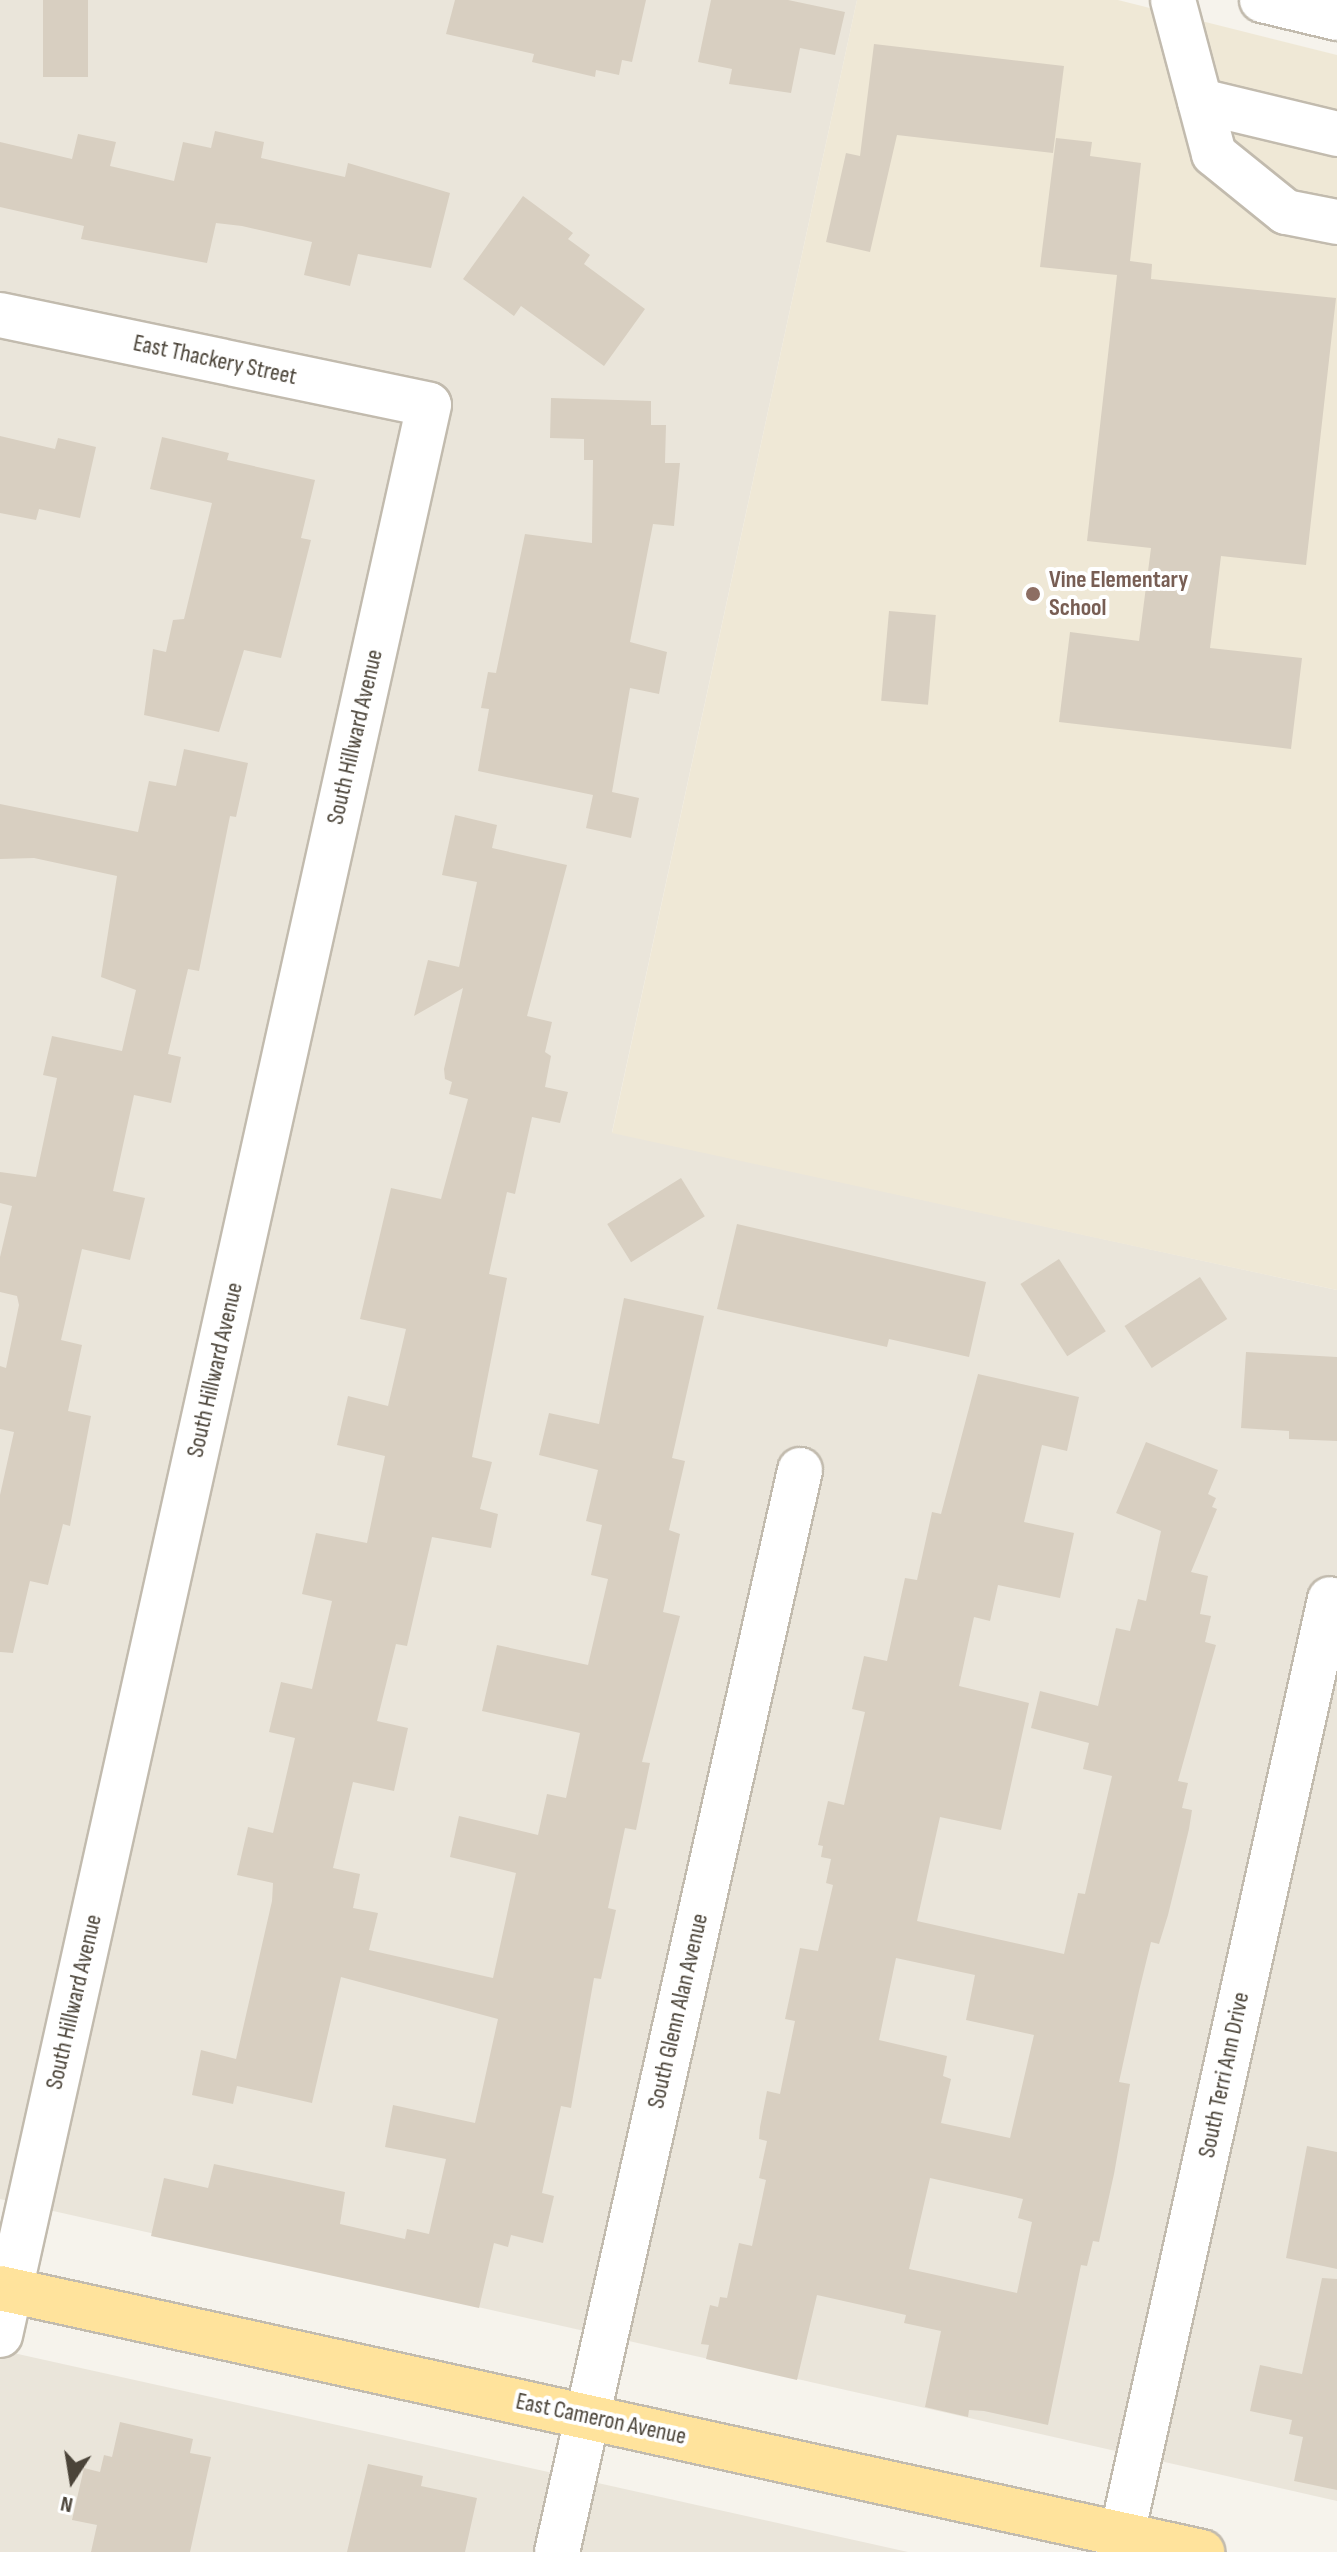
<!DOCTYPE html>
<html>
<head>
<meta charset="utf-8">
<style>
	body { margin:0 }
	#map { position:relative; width:1337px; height:2552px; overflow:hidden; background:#f6f3ec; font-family:"Sofia Sans Condensed",sans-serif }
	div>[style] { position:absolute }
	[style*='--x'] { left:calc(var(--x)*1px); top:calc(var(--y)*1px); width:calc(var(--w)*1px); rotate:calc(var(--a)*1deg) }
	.residential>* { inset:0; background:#eae5da }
	.education>* { inset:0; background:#efe8d6 }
	.building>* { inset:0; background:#d8cfc1; transform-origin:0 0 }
	.roads { filter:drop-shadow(2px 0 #c2bbae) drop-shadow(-2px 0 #c2bbae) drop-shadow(0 2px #c2bbae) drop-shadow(0 -2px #c2bbae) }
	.minor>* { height:44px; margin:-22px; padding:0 22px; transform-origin:22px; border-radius:22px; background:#fff }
	.major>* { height:44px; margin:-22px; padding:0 22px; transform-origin:22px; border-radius:22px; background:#ffe39c }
	.dots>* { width:22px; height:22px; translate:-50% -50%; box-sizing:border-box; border:4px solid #fff; border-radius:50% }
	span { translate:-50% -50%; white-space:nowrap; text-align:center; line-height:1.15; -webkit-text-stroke:8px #fff; paint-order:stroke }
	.street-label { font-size:24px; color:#4b4439 }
	.education-label { font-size:24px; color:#785e54; font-weight:700 }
	.left { translate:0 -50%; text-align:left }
	.north { position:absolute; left:32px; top:2440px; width:80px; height:80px; -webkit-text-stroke:6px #fff; paint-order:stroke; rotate:192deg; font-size:22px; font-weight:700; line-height:32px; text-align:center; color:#4b4439 }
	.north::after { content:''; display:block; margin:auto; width:28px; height:36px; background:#4b4439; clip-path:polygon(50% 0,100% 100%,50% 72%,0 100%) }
</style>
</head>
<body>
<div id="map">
	<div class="residential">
		<div style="clip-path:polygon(0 0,857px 0,612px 1132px,1337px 1290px,1337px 2501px,0 2199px)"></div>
		<div style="clip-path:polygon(0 2350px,908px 2552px,0 2552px)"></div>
	</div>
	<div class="education">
		<div style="clip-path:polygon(857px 0,1118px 0,1337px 55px,1337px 1290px,612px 1133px)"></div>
	</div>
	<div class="building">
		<div style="left:43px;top:0;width:45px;height:77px"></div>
		<div style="clip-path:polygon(455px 0,646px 0,632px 62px,622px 60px,619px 75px,596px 70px,595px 77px,532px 62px,534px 54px,446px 34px)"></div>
		<div style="clip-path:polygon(711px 0,788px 0,845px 12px,835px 55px,800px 48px,791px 93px,729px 84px,732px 69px,698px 62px)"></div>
		<div style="clip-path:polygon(874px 44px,1064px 66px,1053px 153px,897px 135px,870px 252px,826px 242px,846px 153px,860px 156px)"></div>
		<div style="clip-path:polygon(215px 131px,264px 142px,261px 158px,345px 177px,348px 163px,450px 193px,431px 268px,358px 254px,350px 286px,304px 275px,312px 242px,242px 226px,216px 223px,207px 263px,81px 239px,84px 226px,0 207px,0 142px,72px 159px,78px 134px,116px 142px,110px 166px,174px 181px,183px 142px,211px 148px)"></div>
		<div style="clip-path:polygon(1056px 138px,1092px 142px,1090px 156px,1141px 163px,1130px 261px,1152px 264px,1151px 279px,1336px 298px,1306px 565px,1221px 556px,1210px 648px,1302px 658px,1291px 749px,1059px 722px,1070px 632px,1139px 641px,1151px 548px,1087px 541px,1117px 275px,1040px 267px)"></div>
		<div style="clip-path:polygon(523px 196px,573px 233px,568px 239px,590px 255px,584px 264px,645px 309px,604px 366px,521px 306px,514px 316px,463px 279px)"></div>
		<div style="clip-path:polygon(551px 398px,651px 401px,651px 425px,666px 425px,665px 463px,680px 463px,674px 526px,653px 524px,630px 642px,667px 652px,659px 694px,630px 688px,612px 792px,639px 798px,631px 838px,586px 828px,593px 795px,478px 771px,489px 709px,481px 708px,488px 672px,496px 673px,525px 534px,592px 543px,593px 460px,584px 460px,584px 439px,550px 438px)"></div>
		<div style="clip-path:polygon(0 436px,55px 449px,58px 438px,96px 447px,80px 518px,39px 509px,36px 520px,0 513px)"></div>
		<div style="clip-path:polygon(162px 437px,229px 453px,227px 460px,315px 480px,301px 538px,311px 540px,281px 658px,244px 650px,219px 732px,144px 715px,153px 649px,166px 652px,173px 620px,184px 619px,212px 503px,150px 489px)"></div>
		<div style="left:889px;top:611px;width:47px;height:90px;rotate:5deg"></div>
		<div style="clip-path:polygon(184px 749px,248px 763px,236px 817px,230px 816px,199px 971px,188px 969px,168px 1054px,181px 1057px,171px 1103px,134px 1095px,113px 1191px,145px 1198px,130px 1260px,82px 1249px,61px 1340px,82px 1345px,68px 1411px,91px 1416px,70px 1526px,63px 1524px,48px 1585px,30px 1581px,13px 1653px,0 1652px,0 1495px,14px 1432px,0 1429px,0 1366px,6px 1368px,19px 1305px,17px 1296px,0 1292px,0 1257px,12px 1206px,0 1203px,0 1172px,36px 1177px,57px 1078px,43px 1075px,52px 1036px,122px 1051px,136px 990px,101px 977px,117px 876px,34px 858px,0 859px,0 804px,138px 832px,149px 781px,176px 786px)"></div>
		<div style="clip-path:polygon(455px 815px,497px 825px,492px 848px,567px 865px,527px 1016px,552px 1022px,545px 1052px,551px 1056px,545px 1087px,568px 1092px,560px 1123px,532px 1117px,515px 1194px,507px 1192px,489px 1274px,507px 1278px,472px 1457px,492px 1462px,480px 1509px,498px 1514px,491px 1548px,432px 1537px,407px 1646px,396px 1644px,377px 1721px,408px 1728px,394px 1791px,353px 1782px,333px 1868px,360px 1874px,353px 1908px,378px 1913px,369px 1950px,493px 1978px,516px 1873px,450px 1857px,459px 1816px,538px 1835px,547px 1794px,566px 1798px,580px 1733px,482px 1711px,497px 1645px,588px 1665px,608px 1579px,591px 1575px,602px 1525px,586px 1521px,598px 1470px,539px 1455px,549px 1413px,599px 1424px,624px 1298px,704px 1316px,672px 1458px,685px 1461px,669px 1530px,680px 1534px,663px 1612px,680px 1616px,642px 1762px,650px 1763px,636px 1830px,625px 1828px,608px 1908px,616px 1910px,601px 1979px,594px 1978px,571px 2108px,561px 2106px,542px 2193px,554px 2196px,543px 2243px,511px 2235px,508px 2247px,494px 2243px,479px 2308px,151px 2236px,164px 2178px,208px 2188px,214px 2164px,345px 2192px,340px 2224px,405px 2239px,407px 2229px,429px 2234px,446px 2159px,385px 2147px,393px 2105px,475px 2123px,498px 2019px,341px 1977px,312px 2103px,237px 2086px,233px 2104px,192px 2095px,201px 2050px,236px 2059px,272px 1901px,273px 1883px,237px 1875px,248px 1827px,273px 1833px,295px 1738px,269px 1732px,281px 1682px,312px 1689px,332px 1601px,302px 1594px,316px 1533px,367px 1543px,385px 1456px,337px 1445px,348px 1396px,388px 1406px,406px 1329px,360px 1319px,391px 1188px,441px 1199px,468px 1099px,449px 1094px,452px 1082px,445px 1079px,444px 1069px,463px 988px,414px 1016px,428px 960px,459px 967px,477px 882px,442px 875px)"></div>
		<div style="left:681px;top:1178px;width:45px;height:87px;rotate:58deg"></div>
		<div style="clip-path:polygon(737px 1224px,986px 1282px,969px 1357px,889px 1339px,887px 1347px,717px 1309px)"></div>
		<div style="left:1059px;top:1259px;width:86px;height:46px;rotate:57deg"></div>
		<div style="left:1200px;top:1277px;width:50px;height:90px;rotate:57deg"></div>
		<div style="clip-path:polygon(1246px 1352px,1337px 1357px,1337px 1441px,1289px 1439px,1289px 1431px,1241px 1428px)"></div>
		<div style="clip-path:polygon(evenodd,978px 1374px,1079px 1397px,1067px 1451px,1042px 1445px,1024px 1522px,1074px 1533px,1060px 1598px,998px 1585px,990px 1621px,974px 1617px,959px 1686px,1029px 1703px,1001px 1830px,940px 1817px,917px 1921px,1064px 1954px,1078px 1893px,1085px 1894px,1112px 1776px,1083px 1769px,1089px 1743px,1031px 1728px,1040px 1691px,1098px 1706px,1116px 1628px,1130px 1631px,1138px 1599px,1146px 1601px,1161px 1531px,1116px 1513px,1146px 1442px,1218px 1470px,1208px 1494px,1216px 1498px,1212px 1507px,1217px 1509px,1191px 1572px,1208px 1576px,1200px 1614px,1211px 1616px,1205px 1642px,1216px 1645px,1178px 1781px,1188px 1783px,1182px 1808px,1192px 1810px,1189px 1829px,1168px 1915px,1159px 1944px,1151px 1942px,1139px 1991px,1119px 2082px,1130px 2084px,1114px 2174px,1099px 2242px,1093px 2241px,1087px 2266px,1081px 2265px,1048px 2425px,984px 2411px,969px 2410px,968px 2417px,925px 2407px,941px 2331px,904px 2323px,906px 2315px,817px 2295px,797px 2380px,706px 2359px,709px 2345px,701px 2344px,710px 2305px,718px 2307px,720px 2297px,727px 2298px,739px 2243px,752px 2246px,766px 2180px,759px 2178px,767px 2141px,759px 2139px,760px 2127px,767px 2091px,780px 2094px,795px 2021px,785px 2019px,800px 1948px,818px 1951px,833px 1885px,826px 1883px,831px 1859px,821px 1857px,823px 1846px,818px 1845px,828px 1801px,844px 1805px,865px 1712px,852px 1709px,864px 1656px,887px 1661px,905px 1578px,917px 1580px,932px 1512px,941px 1514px,978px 1374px,896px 1958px,975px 1975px,966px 2020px,1034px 2035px,1010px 2138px,941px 2123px,951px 2079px,943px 2076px,947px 2056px,879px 2040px,896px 1958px,978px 1374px,930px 2178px,1023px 2199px,1018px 2218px,1032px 2222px,1017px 2293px,909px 2269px,930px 2178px)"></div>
		<div style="clip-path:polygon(1307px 2146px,1337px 2152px,1337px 2269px,1286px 2258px)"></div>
		<div style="clip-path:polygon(1322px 2278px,1337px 2279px,1337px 2490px,1294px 2481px,1303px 2437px,1289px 2434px,1292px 2420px,1250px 2411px,1260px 2365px,1302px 2374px)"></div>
		<div style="clip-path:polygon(120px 2422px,193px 2439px,190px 2453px,211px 2457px,190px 2552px,91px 2552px,97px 2525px,72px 2520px,84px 2468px,100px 2472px,104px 2455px,112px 2457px)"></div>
		<div style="clip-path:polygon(368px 2464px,423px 2476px,421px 2486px,477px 2498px,465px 2552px,347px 2552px)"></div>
	</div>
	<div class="roads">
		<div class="minor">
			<div style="--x:1173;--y:0;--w:159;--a:75.1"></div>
			<div style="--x:1214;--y:154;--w:92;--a:38.9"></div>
			<div style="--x:1286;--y:212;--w:52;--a:11.1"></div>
			<div style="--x:1262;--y:0;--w:77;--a:13.5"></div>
			<div style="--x:1200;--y:101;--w:141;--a:13.5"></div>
			<div style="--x:0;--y:315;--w:438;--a:11.8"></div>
			<div style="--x:429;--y:405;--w:1977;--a:102.53"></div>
			<div style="--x:557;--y:2552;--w:1109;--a:-77.34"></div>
			<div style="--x:1118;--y:2552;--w:976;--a:-77.46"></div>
		</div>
		<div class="major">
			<div style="--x:0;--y:2288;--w:1231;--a:12.39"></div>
		</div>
	</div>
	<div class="dots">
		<div style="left:1033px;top:594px;background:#8d6e63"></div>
	</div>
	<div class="street-label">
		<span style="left:215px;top:360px;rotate:12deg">East Thackery Street</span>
		<span style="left:355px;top:737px;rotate:-77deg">South Hillward Avenue</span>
		<span style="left:215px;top:1370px;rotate:-77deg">South Hillward Avenue</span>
		<span style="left:74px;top:2002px;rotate:-77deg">South Hillward Avenue</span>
		<span style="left:678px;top:2011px;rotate:-77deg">South Glenn Alan Avenue</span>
		<span style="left:1224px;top:2075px;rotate:-78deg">South Terri Ann Drive</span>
		<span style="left:601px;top:2419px;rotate:12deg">East Cameron Avenue</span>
	</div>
	<div class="education-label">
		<span class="left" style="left:1049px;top:594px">Vine Elementary<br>School</span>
	</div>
	<div class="north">N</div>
</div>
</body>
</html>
